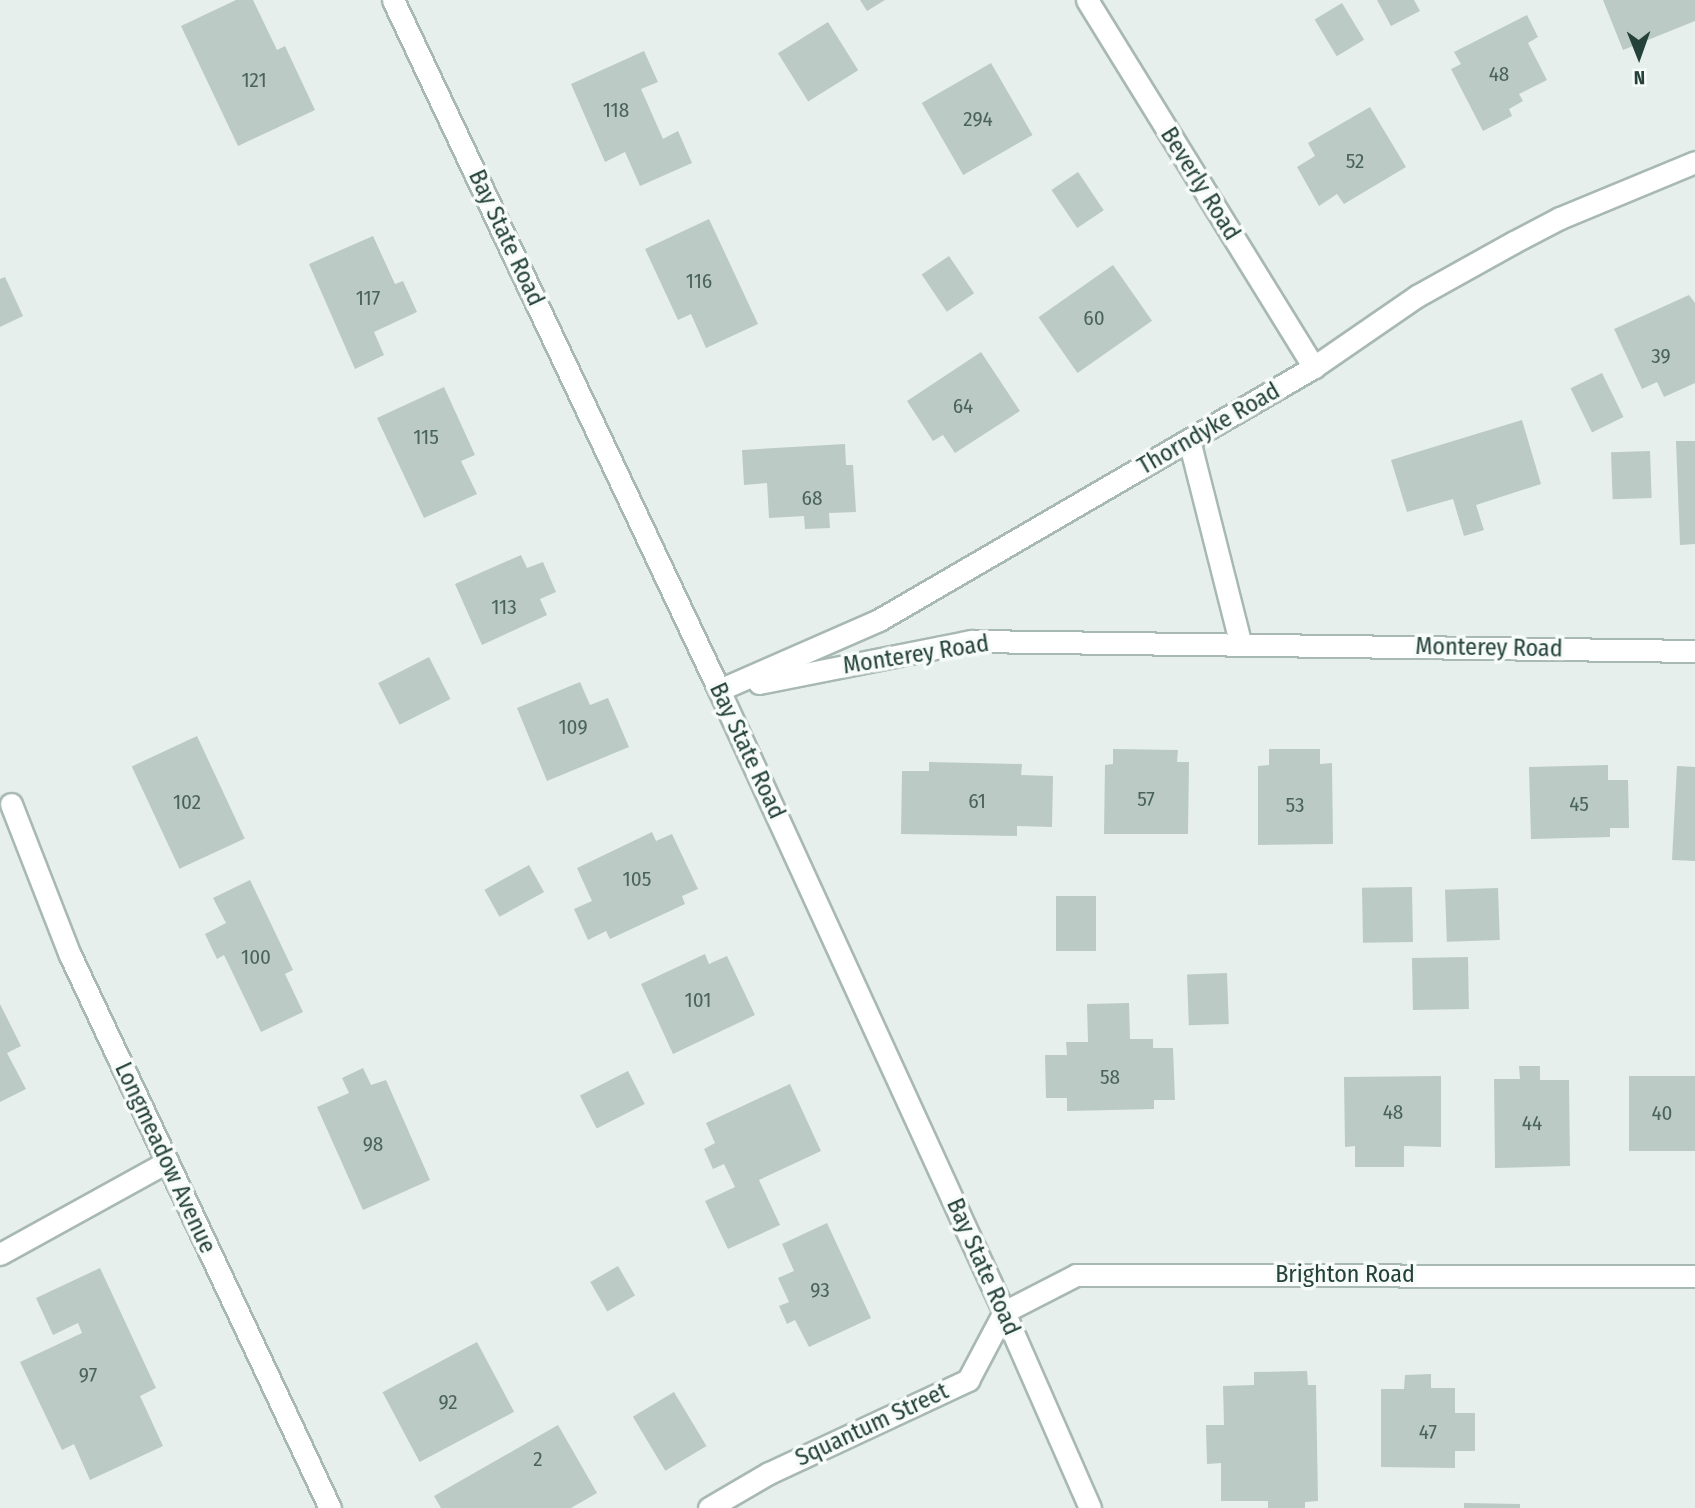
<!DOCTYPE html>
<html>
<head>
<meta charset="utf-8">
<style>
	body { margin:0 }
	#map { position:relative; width:1695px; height:1508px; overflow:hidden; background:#e6efeb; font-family:"Fira Sans Condensed",sans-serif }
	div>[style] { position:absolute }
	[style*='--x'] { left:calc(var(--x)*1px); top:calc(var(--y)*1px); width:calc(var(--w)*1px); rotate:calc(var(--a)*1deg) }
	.building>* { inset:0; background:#bbcac4; transform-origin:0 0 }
	.roads { filter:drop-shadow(2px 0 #a8b8b2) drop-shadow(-2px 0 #a8b8b2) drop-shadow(0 2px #a8b8b2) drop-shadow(0 -2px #a8b8b2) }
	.minor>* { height:21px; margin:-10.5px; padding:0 10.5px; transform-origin:10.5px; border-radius:10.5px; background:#fff }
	span { translate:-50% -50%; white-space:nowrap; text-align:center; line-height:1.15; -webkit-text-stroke:7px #f7fbf9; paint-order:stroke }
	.number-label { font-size:21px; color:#4a645c }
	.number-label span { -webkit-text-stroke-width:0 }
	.street-label { font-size:24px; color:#24423a }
	.north { position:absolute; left:1604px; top:21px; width:70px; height:70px; -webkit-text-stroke:5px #f7fbf9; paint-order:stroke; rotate:179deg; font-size:19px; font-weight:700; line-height:28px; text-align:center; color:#24423a }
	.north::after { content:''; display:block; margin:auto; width:24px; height:32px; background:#24423a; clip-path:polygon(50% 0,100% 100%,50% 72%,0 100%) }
</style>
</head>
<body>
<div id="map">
	<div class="building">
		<div style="clip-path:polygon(236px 0,253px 0,277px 50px,285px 46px,315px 110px,238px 146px,181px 26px)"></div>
		<div style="clip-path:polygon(860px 0,885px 0,867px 11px)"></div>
		<div style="clip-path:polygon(1377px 0,1414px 0,1420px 11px,1391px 26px)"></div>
		<div style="clip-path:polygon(1603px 0,1695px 0,1695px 21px,1623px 50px)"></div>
		<div style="left:1342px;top:3px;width:43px;height:32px;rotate:59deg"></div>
		<div style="clip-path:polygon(1527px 15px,1538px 37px,1528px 43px,1547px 80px,1519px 94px,1523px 101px,1509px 109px,1512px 116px,1483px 131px,1451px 69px,1461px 64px,1454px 52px)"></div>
		<div style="left:828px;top:22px;width:57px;height:59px;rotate:58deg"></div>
		<div style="clip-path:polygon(644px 51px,658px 82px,641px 89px,663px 139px,678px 131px,692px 163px,640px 186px,625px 152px,605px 162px,571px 84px)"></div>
		<div style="left:991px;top:63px;width:83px;height:80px;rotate:60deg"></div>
		<div style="clip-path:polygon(1370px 107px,1406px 167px,1344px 204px,1337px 194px,1319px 206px,1297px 167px,1315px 156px,1308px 143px)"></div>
		<div style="left:1078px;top:172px;width:46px;height:32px;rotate:56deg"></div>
		<div style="clip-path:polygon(709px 219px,758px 324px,706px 348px,691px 314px,678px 320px,645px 249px)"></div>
		<div style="clip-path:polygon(373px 236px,395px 284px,403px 281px,417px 312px,374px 332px,384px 355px,355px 369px,309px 264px)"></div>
		<div style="left:949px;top:256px;width:45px;height:33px;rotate:56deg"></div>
		<div style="left:1113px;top:265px;width:68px;height:91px;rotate:55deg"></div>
		<div style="clip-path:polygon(5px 277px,23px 316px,0 327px,0 279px)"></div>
		<div style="clip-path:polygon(1689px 295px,1695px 303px,1695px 383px,1664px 397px,1657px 382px,1642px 389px,1614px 329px)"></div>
		<div style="clip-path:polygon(981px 352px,1020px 411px,955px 453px,943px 435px,933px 441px,907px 401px)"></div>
		<div style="left:1602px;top:373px;width:49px;height:35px;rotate:64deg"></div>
		<div style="clip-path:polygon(444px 387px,475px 455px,461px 461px,477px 494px,424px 518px,377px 418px)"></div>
		<div style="clip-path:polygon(1522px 420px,1541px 484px,1476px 505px,1484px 530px,1464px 536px,1453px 499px,1407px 512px,1391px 460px)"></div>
		<div style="clip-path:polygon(1676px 441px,1695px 441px,1695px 544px,1680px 545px)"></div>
		<div style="clip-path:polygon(845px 444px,846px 465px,853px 465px,856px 512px,829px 513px,830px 528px,805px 529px,804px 516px,769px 518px,767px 483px,744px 485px,742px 450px)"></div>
		<div style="left:1650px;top:451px;width:47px;height:39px;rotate:88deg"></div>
		<div style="clip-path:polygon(521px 555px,527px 568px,543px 562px,556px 592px,540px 599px,547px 615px,482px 645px,455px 584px)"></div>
		<div style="left:429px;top:657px;width:47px;height:57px;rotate:63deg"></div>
		<div style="clip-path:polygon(580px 682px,590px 705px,608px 698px,629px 747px,547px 781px,517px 708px)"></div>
		<div style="left:197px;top:736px;width:113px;height:72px;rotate:65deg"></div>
		<div style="clip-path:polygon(1113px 749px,1178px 750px,1177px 762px,1189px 762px,1188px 834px,1104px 834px,1105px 765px,1113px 764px)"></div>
		<div style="clip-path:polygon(1269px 749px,1320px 749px,1320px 764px,1332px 763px,1333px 844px,1258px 845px,1258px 766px,1269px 765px)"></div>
		<div style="clip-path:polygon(929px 762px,1022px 764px,1021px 775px,1053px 776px,1052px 827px,1017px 826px,1017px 836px,901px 834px,902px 771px,929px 771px)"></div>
		<div style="clip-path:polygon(1608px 765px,1608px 780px,1628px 780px,1629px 828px,1610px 828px,1610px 837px,1531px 839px,1529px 767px)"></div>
		<div style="clip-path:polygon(1677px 766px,1695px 767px,1695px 861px,1672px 860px)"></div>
		<div style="clip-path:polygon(652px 832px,656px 841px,672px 834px,698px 889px,682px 896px,685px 904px,610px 939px,606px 931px,588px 940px,574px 909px,592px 901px,577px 868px)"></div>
		<div style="left:529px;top:865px;width:31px;height:51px;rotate:61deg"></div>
		<div style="clip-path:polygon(250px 880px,293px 970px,285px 974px,303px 1012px,261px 1032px,224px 955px,217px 959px,205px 934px,226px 923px,213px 898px)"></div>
		<div style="left:1412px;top:887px;width:55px;height:50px;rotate:89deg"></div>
		<div style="left:1498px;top:888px;width:52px;height:53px;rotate:88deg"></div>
		<div style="left:1056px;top:896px;width:40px;height:55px"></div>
		<div style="clip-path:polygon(705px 954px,709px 964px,727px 956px,755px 1015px,673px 1054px,641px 984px)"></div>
		<div style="left:1468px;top:957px;width:52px;height:56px;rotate:89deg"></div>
		<div style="left:1227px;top:973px;width:51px;height:40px;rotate:88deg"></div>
		<div style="clip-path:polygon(1129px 1003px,1130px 1039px,1153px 1039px,1153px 1048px,1173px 1048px,1175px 1100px,1154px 1100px,1154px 1109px,1067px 1111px,1067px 1098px,1046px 1098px,1045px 1055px,1067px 1055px,1066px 1042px,1088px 1042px,1087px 1004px)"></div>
		<div style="clip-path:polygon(0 1004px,21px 1046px,7px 1053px,26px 1089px,0 1102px)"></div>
		<div style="clip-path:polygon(1519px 1066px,1540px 1066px,1540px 1080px,1569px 1080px,1570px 1166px,1495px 1168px,1494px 1079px,1520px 1079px)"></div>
		<div style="clip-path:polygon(363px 1068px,371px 1085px,386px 1080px,430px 1180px,363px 1210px,317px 1107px,349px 1093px,342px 1078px)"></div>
		<div style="left:628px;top:1071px;width:37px;height:54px;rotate:63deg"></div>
		<div style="clip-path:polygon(1441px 1076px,1441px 1147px,1404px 1146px,1404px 1167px,1355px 1167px,1355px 1146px,1345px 1147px,1344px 1077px)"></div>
		<div style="left:1629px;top:1076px;width:66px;height:75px"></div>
		<div style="clip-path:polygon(790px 1084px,821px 1151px,759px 1180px,780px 1225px,728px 1249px,705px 1201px,735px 1187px,724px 1164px,713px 1169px,704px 1149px,715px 1143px,706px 1123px)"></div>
		<div style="clip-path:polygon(827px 1223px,871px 1318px,809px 1347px,795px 1320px,787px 1324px,779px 1306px,789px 1302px,778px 1278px,794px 1271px,782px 1244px)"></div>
		<div style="left:618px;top:1266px;width:34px;height:32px;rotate:60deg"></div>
		<div style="clip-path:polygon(100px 1268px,156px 1388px,140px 1396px,163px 1446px,90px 1480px,74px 1444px,62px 1450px,20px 1362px,82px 1333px,78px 1323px,53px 1335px,36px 1298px)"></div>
		<div style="left:477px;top:1342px;width:79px;height:107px;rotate:62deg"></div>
		<div style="clip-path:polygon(1307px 1371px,1308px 1385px,1316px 1385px,1318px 1501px,1305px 1502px,1305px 1508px,1268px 1508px,1268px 1501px,1221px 1501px,1221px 1463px,1207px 1464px,1206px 1425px,1224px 1425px,1223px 1386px,1254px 1385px,1254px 1372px)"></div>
		<div style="clip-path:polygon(1431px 1374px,1431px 1388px,1455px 1388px,1455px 1413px,1475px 1413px,1475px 1451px,1455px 1451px,1455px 1468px,1381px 1467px,1381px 1389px,1404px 1389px,1405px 1375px)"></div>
		<div style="left:674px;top:1392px;width:63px;height:48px;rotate:59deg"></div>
		<div style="clip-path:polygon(558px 1425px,597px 1493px,571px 1508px,441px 1508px,434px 1496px)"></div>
		<div style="clip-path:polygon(1464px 1503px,1520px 1504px,1520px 1508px,1464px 1508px)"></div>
	</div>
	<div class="roads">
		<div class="minor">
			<div style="--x:393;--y:0;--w:763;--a:64.71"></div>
			<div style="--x:719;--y:690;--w:684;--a:65.38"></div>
			<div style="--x:1004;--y:1312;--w:214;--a:66.3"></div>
			<div style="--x:1087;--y:0;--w:432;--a:58.3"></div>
			<div style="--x:1189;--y:440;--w:211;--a:75.8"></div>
			<div style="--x:759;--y:683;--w:217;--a:-11.2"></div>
			<div style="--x:972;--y:641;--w:723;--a:0.79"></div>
			<div style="--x:719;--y:690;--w:175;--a:-23.6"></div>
			<div style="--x:879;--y:620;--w:503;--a:-30.18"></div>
			<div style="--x:1314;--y:367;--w:125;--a:-34.6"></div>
			<div style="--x:1417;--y:296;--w:111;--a:-29.1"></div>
			<div style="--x:1514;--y:242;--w:52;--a:-27.6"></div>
			<div style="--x:1560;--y:218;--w:146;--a:-22.5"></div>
			<div style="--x:11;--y:804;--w:162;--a:68.7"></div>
			<div style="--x:70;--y:955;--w:611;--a:64.82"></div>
			<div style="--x:0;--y:1254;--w:191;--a:-28.9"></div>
			<div style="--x:709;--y:1508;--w:69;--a:-30.3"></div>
			<div style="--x:769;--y:1473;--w:220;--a:-25"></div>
			<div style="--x:968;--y:1380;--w:77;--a:-62.1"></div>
			<div style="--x:1004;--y:1312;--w:81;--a:-27.2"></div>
			<div style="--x:1076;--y:1275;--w:619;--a:0.09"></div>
		</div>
	</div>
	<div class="number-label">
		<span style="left:1499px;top:74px">48</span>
		<span style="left:254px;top:80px">121</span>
		<span style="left:616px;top:110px">118</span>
		<span style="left:978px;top:119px">294</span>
		<span style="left:1355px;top:161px">52</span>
		<span style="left:699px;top:281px">116</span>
		<span style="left:368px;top:298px">117</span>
		<span style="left:1094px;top:318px">60</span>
		<span style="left:1661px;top:356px">39</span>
		<span style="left:963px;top:406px">64</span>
		<span style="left:426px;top:437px">115</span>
		<span style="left:812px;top:498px">68</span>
		<span style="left:504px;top:607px">113</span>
		<span style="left:573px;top:727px">109</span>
		<span style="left:1146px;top:799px">57</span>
		<span style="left:977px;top:801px">61</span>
		<span style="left:187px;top:802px">102</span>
		<span style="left:1579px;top:804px">45</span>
		<span style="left:1295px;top:805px">53</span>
		<span style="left:637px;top:879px">105</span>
		<span style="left:256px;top:957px">100</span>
		<span style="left:698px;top:1000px">101</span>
		<span style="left:1110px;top:1077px">58</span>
		<span style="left:1393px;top:1112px">48</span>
		<span style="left:1662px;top:1113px">40</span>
		<span style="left:1532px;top:1123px">44</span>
		<span style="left:373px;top:1144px">98</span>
		<span style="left:820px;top:1290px">93</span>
		<span style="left:88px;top:1375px">97</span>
		<span style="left:448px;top:1402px">92</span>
		<span style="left:1428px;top:1432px">47</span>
		<span style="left:538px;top:1459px">2</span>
	</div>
	<div class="street-label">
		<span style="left:1200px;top:184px;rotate:58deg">Beverly Road</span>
		<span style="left:506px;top:238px;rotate:65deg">Bay State Road</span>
		<span style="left:1209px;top:429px;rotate:-30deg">Thorndyke Road</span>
		<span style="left:1489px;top:648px;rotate:1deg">Monterey Road</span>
		<span style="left:916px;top:655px;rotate:-9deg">Monterey Road</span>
		<span style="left:747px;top:751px;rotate:65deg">Bay State Road</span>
		<span style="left:165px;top:1158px;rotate:65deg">Longmeadow Avenue</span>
		<span style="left:983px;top:1267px;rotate:66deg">Bay State Road</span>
		<span style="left:1345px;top:1275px">Brighton Road</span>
		<span style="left:872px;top:1425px;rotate:-25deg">Squantum Street</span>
	</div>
	<div class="north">N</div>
</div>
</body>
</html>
